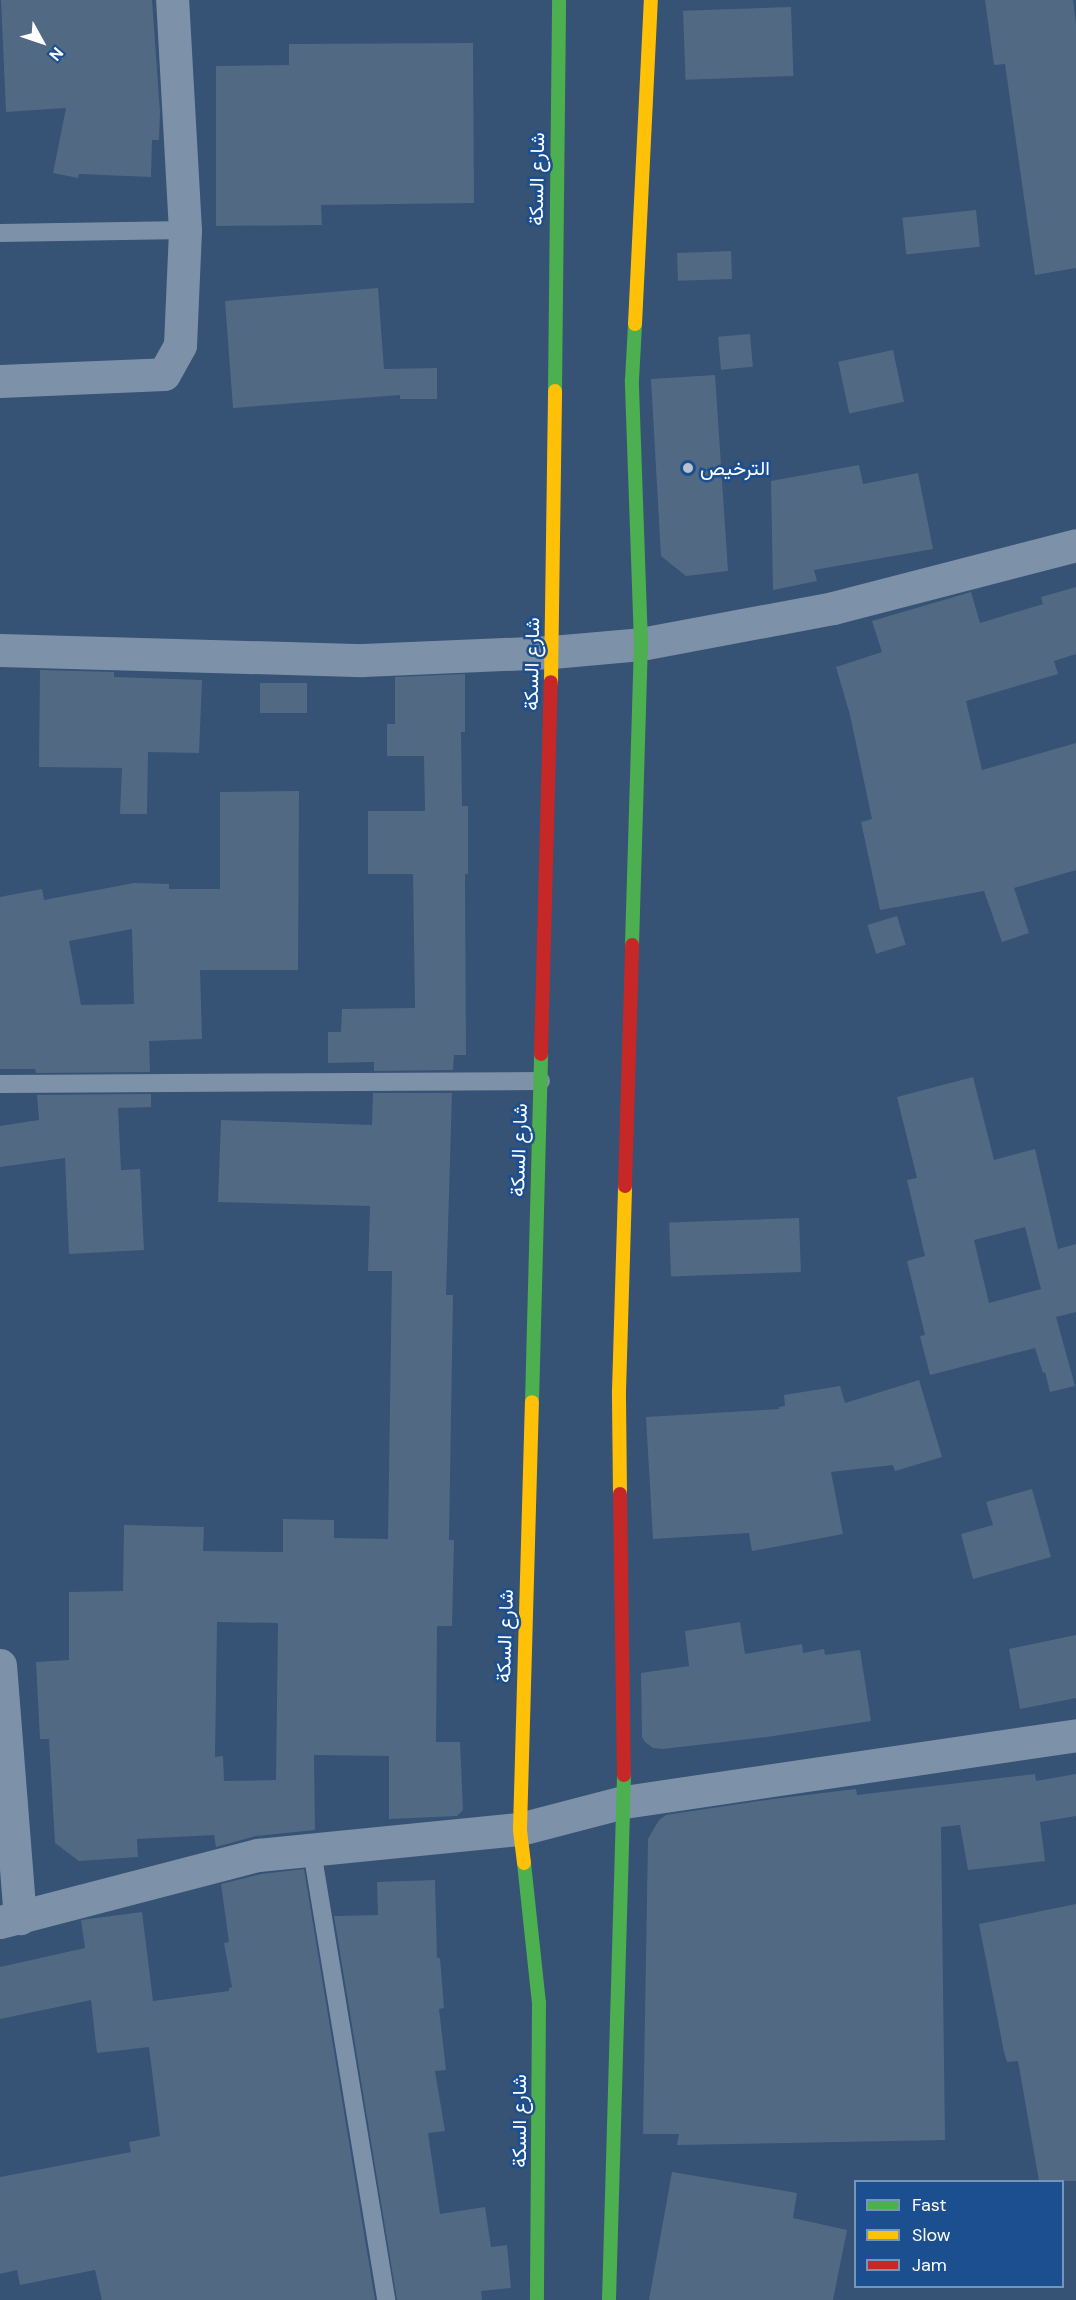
<!DOCTYPE html>
<html>
<head>
<meta charset="utf-8">
<style>
	body { margin:0 }
	#map { position:relative; width:1076px; height:2300px; overflow:hidden; background:#365274; font-family:"DM Sans",Vazirmatn,sans-serif }
	div>[style] { position:absolute }
	[style*='--x'] { left:calc(var(--x)*1px); top:calc(var(--y)*1px); width:calc(var(--w)*1px); rotate:calc(var(--a)*1deg) }
	.building>* { inset:0; background:#526984; transform-origin:0 0 }
	.lane>* { height:18px; margin:-9px; padding:0 9px; transform-origin:9px; border-radius:9px; background:#7d92a8 }
	.street>* { height:33px; margin:-16.5px; padding:0 16.5px; transform-origin:16.5px; border-radius:16.5px; background:#7d92a8 }
	.fast>* { height:14px; margin:-7px; padding:0 7px; transform-origin:7px; border-radius:7px; background:#4caf50 }
	.slow>* { height:14px; margin:-7px; padding:0 7px; transform-origin:7px; border-radius:7px; background:#ffc107 }
	.jam>* { height:14px; margin:-7px; padding:0 7px; transform-origin:7px; border-radius:7px; background:#c62828 }
	.dots>* { width:16px; height:16px; translate:-50% -50%; box-sizing:border-box; border:3px solid #1b4f8f; border-radius:50% }
	span { translate:-50% -50%; white-space:nowrap; text-align:center; line-height:1.15; -webkit-text-stroke:5px #1b4f8f; paint-order:stroke }
	.street-label { font-size:20px; color:#fff }
	.poi-label { font-size:20px; color:#fff }
	.left { translate:0 -50%; text-align:left }
	.legend { position:absolute; left:854px; top:2180px; width:210px; height:108px; box-sizing:border-box; background:#1b4f8f; border:2px solid #7695bc; margin:0; padding:8px 10px; list-style:none; font-size:18px; color:#fff }
	.legend li { display:flex; align-items:center; gap:12px; height:30px }
	.legend b { width:30px; border:2px solid #7695bc }
	.north { position:absolute; left:12px; top:12px; width:60px; height:60px; -webkit-text-stroke:4px #1b4f8f; paint-order:stroke; rotate:130deg; font-size:16px; font-weight:700; line-height:24px; text-align:center; color:#fff }
	.north::after { content:''; display:block; margin:auto; width:21px; height:27px; background:#fff; clip-path:polygon(50% 0,100% 100%,50% 72%,0 100%) }
</style>
</head>
<body>
<div id="map">
	<div class="building">
		<div style="clip-path:polygon(1px 0,152px 0,160px 112px,159px 140px,152px 140px,151px 177px,79px 174px,78px 178px,53px 173px,66px 108px,6px 112px)"></div>
		<div style="clip-path:polygon(985px 0,1073px 0,1076px 25px,1076px 268px,1035px 275px,1005px 64px,994px 65px)"></div>
		<div style="left:791px;top:7px;width:69px;height:108px;rotate:88deg"></div>
		<div style="clip-path:polygon(473px 43px,474px 203px,321px 205px,322px 225px,216px 226px,216px 66px,289px 65px,289px 44px)"></div>
		<div style="left:976px;top:210px;width:37px;height:74px;rotate:84deg"></div>
		<div style="left:731px;top:251px;width:28px;height:54px;rotate:88deg"></div>
		<div style="clip-path:polygon(378px 288px,384px 369px,437px 368px,437px 399px,400px 399px,400px 395px,233px 408px,225px 301px)"></div>
		<div style="left:750px;top:334px;width:33px;height:32px;rotate:85deg"></div>
		<div style="left:893px;top:350px;width:53px;height:56px;rotate:78deg"></div>
		<div style="clip-path:polygon(715px 375px,728px 571px,686px 576px,661px 556px,651px 379px)"></div>
		<div style="clip-path:polygon(859px 465px,863px 484px,918px 473px,933px 549px,814px 570px,817px 581px,773px 590px,771px 481px)"></div>
		<div style="clip-path:polygon(1076px 587px,1076px 654px,1054px 661px,1058px 674px,966px 701px,982px 770px,1076px 743px,1076px 870px,1014px 888px,1029px 933px,1002px 942px,984px 891px,880px 910px,861px 822px,872px 819px,850px 715px,836px 667px,882px 652px,872px 621px,971px 592px,980px 623px,1043px 604px,1041px 597px)"></div>
		<div style="clip-path:polygon(40px 670px,114px 672px,114px 677px,202px 680px,199px 753px,148px 752px,147px 814px,120px 814px,122px 768px,39px 767px)"></div>
		<div style="clip-path:polygon(465px 674px,465px 732px,461px 732px,462px 806px,468px 806px,468px 874px,465px 874px,466px 1055px,454px 1055px,453px 1070px,374px 1071px,374px 1062px,328px 1063px,328px 1032px,341px 1032px,342px 1009px,415px 1008px,413px 874px,368px 874px,368px 811px,425px 811px,424px 756px,387px 756px,387px 724px,395px 724px,395px 677px)"></div>
		<div style="left:307px;top:683px;width:30px;height:47px;rotate:90deg"></div>
		<div style="clip-path:polygon(evenodd,299px 791px,298px 970px,200px 970px,202px 1039px,149px 1041px,150px 1072px,36px 1073px,35px 1069px,0 1069px,0 897px,42px 889px,44px 900px,134px 883px,169px 884px,169px 889px,220px 889px,220px 792px,299px 791px,132px 929px,134px 1004px,81px 1005px,69px 941px,132px 929px)"></div>
		<div style="left:897px;top:916px;width:30px;height:31px;rotate:73deg"></div>
		<div style="clip-path:polygon(evenodd,973px 1077px,994px 1160px,1035px 1149px,1058px 1249px,1076px 1244px,1076px 1312px,1056px 1317px,1075px 1386px,1050px 1392px,1045px 1372px,1043px 1373px,1035px 1348px,930px 1375px,920px 1336px,925px 1335px,907px 1261px,925px 1256px,907px 1180px,917px 1178px,897px 1097px,973px 1077px,1025px 1227px,1041px 1289px,989px 1303px,974px 1240px,1025px 1227px)"></div>
		<div style="clip-path:polygon(evenodd,373px 1093px,452px 1093px,446px 1295px,453px 1295px,449px 1540px,454px 1540px,452px 1626px,437px 1626px,436px 1742px,460px 1742px,463px 1810px,457px 1816px,389px 1819px,389px 1756px,314px 1755px,315px 1830px,256px 1836px,216px 1847px,214px 1835px,137px 1839px,138px 1857px,79px 1861px,55px 1843px,49px 1739px,40px 1739px,36px 1662px,69px 1660px,69px 1592px,123px 1591px,124px 1525px,204px 1527px,203px 1551px,283px 1552px,283px 1519px,334px 1520px,334px 1538px,388px 1539px,392px 1271px,368px 1271px,370px 1206px,218px 1202px,221px 1120px,372px 1125px,373px 1093px,217px 1622px,278px 1623px,276px 1780px,224px 1781px,223px 1756px,215px 1757px,217px 1622px)"></div>
		<div style="clip-path:polygon(151px 1094px,151px 1107px,118px 1108px,121px 1170px,140px 1169px,144px 1250px,69px 1254px,65px 1158px,0 1167px,0 1126px,39px 1120px,37px 1095px)"></div>
		<div style="left:799px;top:1218px;width:54px;height:130px;rotate:88deg"></div>
		<div style="clip-path:polygon(919px 1380px,942px 1457px,895px 1471px,893px 1465px,831px 1472px,843px 1534px,752px 1551px,749px 1533px,653px 1539px,646px 1417px,779px 1409px,779px 1407px,785px 1406px,784px 1395px,840px 1386px,845px 1403px)"></div>
		<div style="clip-path:polygon(1032px 1489px,1051px 1557px,973px 1579px,961px 1534px,993px 1525px,986px 1502px)"></div>
		<div style="clip-path:polygon(740px 1622px,745px 1654px,802px 1644px,803px 1653px,824px 1649px,825px 1655px,860px 1650px,871px 1721px,767px 1737px,663px 1749px,653px 1748px,645px 1742px,642px 1737px,641px 1673px,689px 1666px,685px 1631px)"></div>
		<div style="clip-path:polygon(1076px 1635px,1076px 1698px,1020px 1709px,1009px 1649px)"></div>
		<div style="clip-path:polygon(1035px 1774px,1036px 1781px,1076px 1774px,1076px 1816px,1040px 1822px,1045px 1861px,968px 1870px,960px 1825px,941px 1827px,945px 2140px,677px 2145px,679px 2134px,643px 2134px,648px 1839px,659px 1820px,666px 1815px,773px 1799px,856px 1789px,857px 1795px)"></div>
		<div style="clip-path:polygon(304px 1869px,375px 2300px,102px 2300px,95px 2270px,20px 2285px,17px 2270px,0 2274px,0 2177px,131px 2152px,129px 2142px,160px 2136px,149px 2047px,97px 2053px,91px 2000px,0 2019px,0 1967px,85px 1948px,81px 1920px,142px 1912px,153px 2001px,229px 1991px,229px 1988px,232px 1987px,224px 1943px,229px 1942px,221px 1884px,261px 1874px)"></div>
		<div style="clip-path:polygon(435px 1880px,437px 1958px,440px 1958px,444px 2008px,439px 2009px,446px 2070px,435px 2071px,445px 2131px,428px 2133px,440px 2214px,485px 2207px,491px 2247px,507px 2245px,511px 2288px,481px 2291px,482px 2300px,397px 2300px,334px 1916px,378px 1915px,377px 1882px)"></div>
		<div style="clip-path:polygon(1076px 1904px,1076px 2181px,1039px 2181px,1018px 2061px,1007px 2062px,1004px 2052px,979px 1924px)"></div>
		<div style="clip-path:polygon(672px 2172px,797px 2193px,793px 2218px,847px 2230px,833px 2300px,649px 2300px)"></div>
	</div>
	<div class="lane">
		<div style="--x:0;--y:233;--w:185;--a:-0.9"></div>
		<div style="--x:0;--y:1084;--w:541;--a:-0.32"></div>
		<div style="--x:312;--y:1851;--w:455;--a:80.6"></div>
	</div>
	<div class="street">
		<div style="--x:0;--y:381;--w:164;--a:-2.4"></div>
		<div style="--x:164;--y:374;--w:33;--a:-61"></div>
		<div style="--x:180;--y:345;--w:115;--a:-87.5"></div>
		<div style="--x:185;--y:230;--w:230;--a:-93.2"></div>
		<div style="--x:0;--y:650;--w:363;--a:1.6"></div>
		<div style="--x:363;--y:660;--w:189;--a:-2.4"></div>
		<div style="--x:552;--y:652;--w:89;--a:-5.1"></div>
		<div style="--x:641;--y:644;--w:195;--a:-10.6"></div>
		<div style="--x:833;--y:608;--w:251;--a:-14.5"></div>
		<div style="--x:0;--y:1665;--w:254;--a:85.5"></div>
		<div style="--x:0;--y:1922;--w:267;--a:-14.6"></div>
		<div style="--x:258;--y:1855;--w:263;--a:-5.7"></div>
		<div style="--x:520;--y:1829;--w:107;--a:-14.6"></div>
		<div style="--x:624;--y:1802;--w:457;--a:-8.4"></div>
	</div>
	<div class="fast">
		<div style="--x:555;--y:391;--w:391;--a:-89.4"></div>
		<div style="--x:632;--y:945;--w:301;--a:-88.3"></div>
		<div style="--x:641;--y:644;--w:264;--a:-92"></div>
		<div style="--x:632;--y:380;--w:56;--a:-86.9"></div>
		<div style="--x:532;--y:1402;--w:348;--a:-88.5"></div>
		<div style="--x:524;--y:1863;--w:141;--a:83.9"></div>
		<div style="--x:539;--y:2003;--w:297;--a:90.4"></div>
		<div style="--x:609;--y:2300;--w:525;--a:-88.36"></div>
	</div>
	<div class="slow">
		<div style="--x:635;--y:324;--w:324;--a:-87.2"></div>
		<div style="--x:551;--y:682;--w:291;--a:-89.2"></div>
		<div style="--x:620;--y:1494;--w:103;--a:-90.6"></div>
		<div style="--x:619;--y:1391;--w:205;--a:-88.3"></div>
		<div style="--x:524;--y:1863;--w:34;--a:-97"></div>
		<div style="--x:520;--y:1829;--w:427;--a:-88.4"></div>
	</div>
	<div class="jam">
		<div style="--x:541;--y:1054;--w:372;--a:-88.5"></div>
		<div style="--x:625;--y:1186;--w:241;--a:-88.3"></div>
		<div style="--x:620;--y:1494;--w:281;--a:89.2"></div>
	</div>
	<div class="dots">
		<div style="left:688px;top:468px;background:#b9c2ce"></div>
	</div>
	<div class="street-label">
		<span style="left:537px;top:179px;rotate:-89deg">شارع السكة</span>
		<span style="left:532px;top:664px;rotate:-89deg">شارع السكة</span>
		<span style="left:519px;top:1150px;rotate:-88deg">شارع السكة</span>
		<span style="left:505px;top:1636px;rotate:-88deg">شارع السكة</span>
		<span style="left:519px;top:2121px;rotate:-90deg">شارع السكة</span>
	</div>
	<div class="poi-label">
		<span class="left" style="left:700px;top:468px">الترخيص</span>
	</div>
	<ul class="legend">
	<li><b style="height:8px;background:#4caf50"></b>Fast</li>
	<li><b style="height:8px;background:#ffc107"></b>Slow</li>
	<li><b style="height:8px;background:#c62828"></b>Jam</li>
	</ul>
	<div class="north">N</div>
</div>
</body>
</html>
